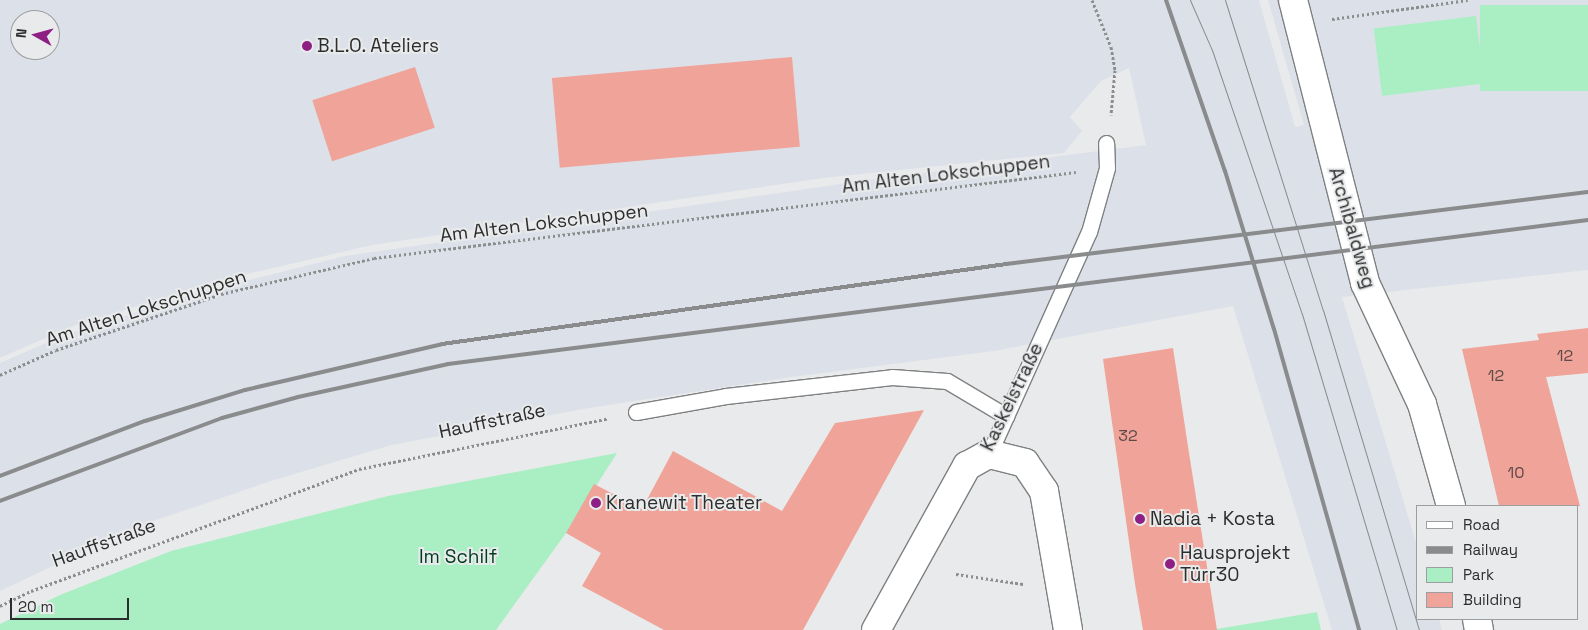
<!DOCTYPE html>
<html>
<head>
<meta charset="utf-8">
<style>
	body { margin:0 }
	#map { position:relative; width:1588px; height:630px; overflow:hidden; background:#e9eaeb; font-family:"Space Grotesk",sans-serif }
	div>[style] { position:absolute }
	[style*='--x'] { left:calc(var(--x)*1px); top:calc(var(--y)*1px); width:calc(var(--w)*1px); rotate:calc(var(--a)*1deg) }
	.built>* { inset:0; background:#dce1e9 }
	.green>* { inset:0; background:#a9efc3; transform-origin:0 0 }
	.building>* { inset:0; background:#f0a398; transform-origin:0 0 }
	.path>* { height:3px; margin-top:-1.5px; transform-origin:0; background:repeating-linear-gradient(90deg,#8c8d8e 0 2.5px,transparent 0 5px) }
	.roads { filter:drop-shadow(1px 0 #7f8081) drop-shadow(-1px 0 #7f8081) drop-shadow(0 1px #7f8081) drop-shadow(0 -1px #7f8081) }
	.lane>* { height:15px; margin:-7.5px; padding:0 7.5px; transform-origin:7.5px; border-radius:7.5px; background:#fff }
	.street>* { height:28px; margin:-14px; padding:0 14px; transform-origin:14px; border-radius:14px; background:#fff }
	.tram>* { height:1px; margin:-0.5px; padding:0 0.5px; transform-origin:0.5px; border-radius:0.5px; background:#8a8b8c }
	.rail>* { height:4px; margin:-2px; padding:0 2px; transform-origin:2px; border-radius:2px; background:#8a8b8c }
	.dots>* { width:14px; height:14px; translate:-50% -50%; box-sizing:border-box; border:2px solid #e9eaeb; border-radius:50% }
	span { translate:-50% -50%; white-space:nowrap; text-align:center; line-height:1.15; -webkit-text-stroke:4px #e9eaeb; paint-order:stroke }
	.number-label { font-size:16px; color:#5d4a48 }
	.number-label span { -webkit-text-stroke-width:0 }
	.poi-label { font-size:19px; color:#2c2d2d }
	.left { translate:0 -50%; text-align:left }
	.street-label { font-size:19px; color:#2c2d2d }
	.park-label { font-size:19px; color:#003b20 }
	.legend { position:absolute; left:1416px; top:505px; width:162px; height:115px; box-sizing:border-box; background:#e9eaeb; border:1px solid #9d9e9f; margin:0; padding:6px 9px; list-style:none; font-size:15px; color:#2c2d2d }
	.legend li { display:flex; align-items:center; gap:10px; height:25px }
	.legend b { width:25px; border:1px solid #9d9e9f }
	.north { position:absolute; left:10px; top:10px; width:50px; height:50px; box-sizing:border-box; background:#e9eaeb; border:1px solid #9d9e9f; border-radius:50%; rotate:277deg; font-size:14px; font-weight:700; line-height:20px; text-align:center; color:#2c2d2d }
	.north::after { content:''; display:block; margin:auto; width:18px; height:22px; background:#8e2083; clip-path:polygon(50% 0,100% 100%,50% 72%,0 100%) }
	.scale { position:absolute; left:10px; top:598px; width:119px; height:22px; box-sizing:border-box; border:2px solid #2c2d2d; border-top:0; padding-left:6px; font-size:15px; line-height:18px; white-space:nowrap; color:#2c2d2d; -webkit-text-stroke:4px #e9eaeb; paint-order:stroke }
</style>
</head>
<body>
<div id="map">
	<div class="built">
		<div style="clip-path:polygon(evenodd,0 0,1259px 0,1295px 127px,1304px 125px,1268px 0,1588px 0,1588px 270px,1342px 297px,1417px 546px,1417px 619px,1439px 619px,1442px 630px,1332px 630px,1233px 306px,994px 351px,792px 377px,589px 408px,392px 445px,274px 480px,133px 528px,0 591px,0 363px,60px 337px,197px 293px,345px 256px,861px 181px,1146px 145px,1129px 68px,1101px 81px,1070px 117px,1082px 131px,1064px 153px,823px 178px,372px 245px,226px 279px,73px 326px,0 358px,0 0,20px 20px,50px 20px,50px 50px,20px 50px,20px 20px)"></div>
	</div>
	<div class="green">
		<div style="left:1588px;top:5px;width:86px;height:108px;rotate:90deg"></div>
		<div style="left:1476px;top:16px;width:68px;height:103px;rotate:83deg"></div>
		<div style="clip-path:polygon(617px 453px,566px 533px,496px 630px,0 630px,0 624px,60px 595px,171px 551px,388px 496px)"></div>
		<div style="clip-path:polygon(1317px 612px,1321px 630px,1211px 630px)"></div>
	</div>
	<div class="building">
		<div style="left:792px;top:57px;width:90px;height:241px;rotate:85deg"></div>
		<div style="left:415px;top:67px;width:64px;height:108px;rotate:72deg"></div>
		<div style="clip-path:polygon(1588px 328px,1588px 373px,1546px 377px,1580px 506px,1499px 506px,1462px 349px,1539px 340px,1537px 334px)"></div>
		<div style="clip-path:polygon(1173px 348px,1189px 453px,1217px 630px,1143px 630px,1135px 584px,1103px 359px)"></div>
		<div style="clip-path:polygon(924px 410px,803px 630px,664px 630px,582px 586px,601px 553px,566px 533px,594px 484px,642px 509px,673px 451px,782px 511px,835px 423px)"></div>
	</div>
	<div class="path">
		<div style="--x:1092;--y:0;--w:51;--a:68"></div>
		<div style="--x:1111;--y:47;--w:23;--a:80"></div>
		<div style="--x:1115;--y:70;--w:45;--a:95.1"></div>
		<div style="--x:1332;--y:19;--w:137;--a:-8"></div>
		<div style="--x:0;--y:375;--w:61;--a:-24.1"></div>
		<div style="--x:56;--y:350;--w:174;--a:-18.7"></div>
		<div style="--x:221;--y:294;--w:157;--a:-13.2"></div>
		<div style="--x:374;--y:258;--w:707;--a:-6.98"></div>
		<div style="--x:956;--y:574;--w:68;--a:8.5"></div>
		<div style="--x:0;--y:606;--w:34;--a:-26"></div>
		<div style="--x:31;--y:591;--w:350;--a:-20.4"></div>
		<div style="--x:359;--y:469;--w:255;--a:-11.5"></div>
	</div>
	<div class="roads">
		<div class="lane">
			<div style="--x:636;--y:412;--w:91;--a:-10.1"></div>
			<div style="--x:726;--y:396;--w:167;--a:-6.5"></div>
			<div style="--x:892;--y:377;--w:55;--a:4.2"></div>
			<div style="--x:947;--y:381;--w:69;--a:30.7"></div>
			<div style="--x:989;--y:454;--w:243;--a:-65.8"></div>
			<div style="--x:1089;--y:232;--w:66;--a:-74.3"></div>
			<div style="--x:1107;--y:168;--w:25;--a:-92"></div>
		</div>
		<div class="street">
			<div style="--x:1293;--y:0;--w:292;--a:75.7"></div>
			<div style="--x:1365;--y:283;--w:134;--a:64.8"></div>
			<div style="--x:1422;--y:404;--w:106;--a:74.1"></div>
			<div style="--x:1477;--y:619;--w:11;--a:80"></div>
			<div style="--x:876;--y:630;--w:188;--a:-61"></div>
			<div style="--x:967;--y:466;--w:25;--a:-29"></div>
			<div style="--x:989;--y:454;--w:37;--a:14"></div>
			<div style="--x:1025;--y:463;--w:34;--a:56"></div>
			<div style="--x:1044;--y:491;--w:141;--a:80.2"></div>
		</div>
	</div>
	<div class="tram">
		<div style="--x:1190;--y:0;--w:55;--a:66.3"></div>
		<div style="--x:1212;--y:50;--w:279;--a:71.2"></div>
		<div style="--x:1302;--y:314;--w:330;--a:73.3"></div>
		<div style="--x:1225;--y:0;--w:325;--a:72.5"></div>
		<div style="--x:1323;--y:310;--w:334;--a:73.3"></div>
	</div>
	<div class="rail">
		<div style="--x:1166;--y:0;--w:181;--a:71"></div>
		<div style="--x:1225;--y:171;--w:165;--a:72.8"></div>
		<div style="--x:1274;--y:329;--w:313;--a:74.2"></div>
		<div style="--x:0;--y:476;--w:155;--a:-20.8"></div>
		<div style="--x:145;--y:421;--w:105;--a:-17.2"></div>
		<div style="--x:245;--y:390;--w:202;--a:-13.1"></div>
		<div style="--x:442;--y:344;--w:570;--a:-8.07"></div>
		<div style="--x:1006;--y:264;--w:586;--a:-7.05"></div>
		<div style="--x:0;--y:501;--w:237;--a:-20.5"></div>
		<div style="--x:222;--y:418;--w:79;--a:-15.4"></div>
		<div style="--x:298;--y:397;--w:154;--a:-12.4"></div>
		<div style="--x:448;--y:364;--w:1149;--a:-7.2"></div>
	</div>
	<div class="dots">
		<div style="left:307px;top:46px;background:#8e2083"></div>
		<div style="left:596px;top:503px;background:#8e2083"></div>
		<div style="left:1140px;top:519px;background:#8e2083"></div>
		<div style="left:1170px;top:564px;background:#8e2083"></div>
	</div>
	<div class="number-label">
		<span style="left:1565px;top:356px">12</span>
		<span style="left:1496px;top:376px">12</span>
		<span style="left:1128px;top:436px">32</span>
		<span style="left:1516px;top:473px">10</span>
	</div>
	<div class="poi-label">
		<span class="left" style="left:317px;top:46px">B.L.O. Ateliers</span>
		<span class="left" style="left:606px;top:503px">Kranewit Theater</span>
		<span class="left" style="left:1150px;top:519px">Nadia + Kosta</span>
		<span class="left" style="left:1180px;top:564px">Hausprojekt<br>Türr30</span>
	</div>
	<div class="street-label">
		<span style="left:946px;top:174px;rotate:-7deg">Am Alten Lokschuppen</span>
		<span style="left:544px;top:223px;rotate:-7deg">Am Alten Lokschuppen</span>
		<span style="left:1352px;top:228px;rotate:74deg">Archibaldweg</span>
		<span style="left:146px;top:308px;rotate:-18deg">Am Alten Lokschuppen</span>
		<span style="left:1012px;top:397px;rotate:-64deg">Kaskelstraße</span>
		<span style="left:492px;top:421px;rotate:-12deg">Hauffstraße</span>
		<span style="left:104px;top:543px;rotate:-20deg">Hauffstraße</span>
	</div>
	<div class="park-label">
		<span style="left:458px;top:557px">Im Schilf</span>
	</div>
	<ul class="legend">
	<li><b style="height:6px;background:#fff"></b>Road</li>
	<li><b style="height:6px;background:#8a8b8c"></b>Railway</li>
	<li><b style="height:14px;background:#a9efc3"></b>Park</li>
	<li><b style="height:14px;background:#f0a398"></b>Building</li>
	</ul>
	<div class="north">N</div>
	<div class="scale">20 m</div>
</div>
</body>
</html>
